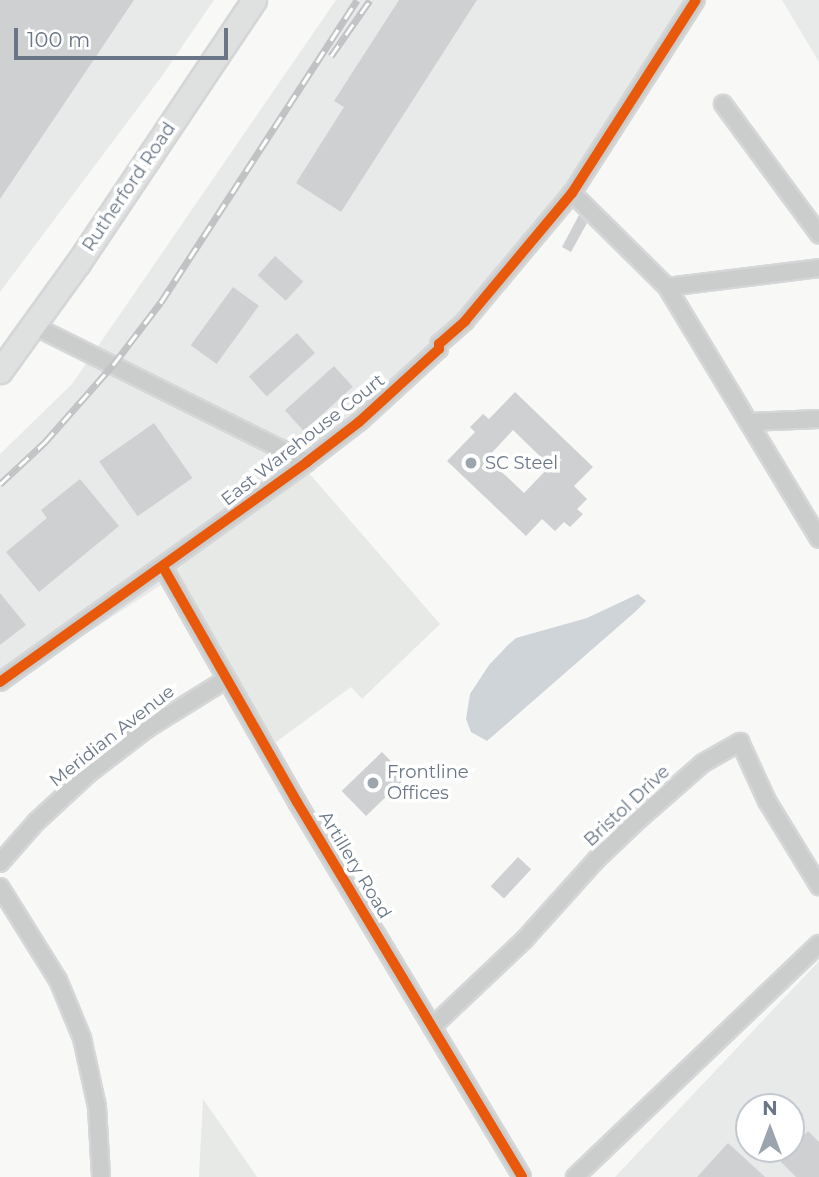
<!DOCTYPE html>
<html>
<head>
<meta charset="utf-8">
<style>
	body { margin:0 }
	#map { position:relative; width:819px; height:1177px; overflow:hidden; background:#f8f8f7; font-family:Montserrat,sans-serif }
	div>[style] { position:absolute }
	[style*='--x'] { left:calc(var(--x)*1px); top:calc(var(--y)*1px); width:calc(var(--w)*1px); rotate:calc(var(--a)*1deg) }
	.built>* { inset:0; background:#e8eaea }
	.green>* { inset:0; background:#e6e9e5 }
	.water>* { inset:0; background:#ced4d8 }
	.building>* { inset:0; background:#cfd0d2; transform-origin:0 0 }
	.roads { filter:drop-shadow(2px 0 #d5d6d7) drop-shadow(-2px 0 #d5d6d7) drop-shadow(0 2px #d5d6d7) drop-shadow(0 -2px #d5d6d7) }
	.street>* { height:16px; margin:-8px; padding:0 8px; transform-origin:8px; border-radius:8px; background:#cbcccc }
	.secondary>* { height:23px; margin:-11.5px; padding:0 11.5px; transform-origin:11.5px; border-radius:11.5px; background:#dfe0e0 }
	.rail>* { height:7px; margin-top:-3.5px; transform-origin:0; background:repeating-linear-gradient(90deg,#fff 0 13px,#c1c2c4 0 26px); box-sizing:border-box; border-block:2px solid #c1c2c4 }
	.cycleway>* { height:10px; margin:-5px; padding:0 5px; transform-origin:5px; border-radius:5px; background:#e8590c }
	.dots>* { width:19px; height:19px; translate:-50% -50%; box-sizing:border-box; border:4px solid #fff; border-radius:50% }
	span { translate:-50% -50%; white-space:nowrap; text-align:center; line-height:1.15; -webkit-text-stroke:7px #fff; paint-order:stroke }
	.street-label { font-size:18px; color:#6a7686 }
	.poi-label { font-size:18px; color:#6a7686 }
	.left { translate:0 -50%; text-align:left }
	.north { position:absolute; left:735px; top:1093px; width:70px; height:70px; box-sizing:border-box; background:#fff; border:2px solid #c3c8cf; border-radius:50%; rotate:0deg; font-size:19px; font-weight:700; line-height:28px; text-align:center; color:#6a7686 }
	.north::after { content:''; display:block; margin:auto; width:24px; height:32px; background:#9ca4ae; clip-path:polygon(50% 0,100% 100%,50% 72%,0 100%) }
	.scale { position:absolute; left:14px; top:28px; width:214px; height:32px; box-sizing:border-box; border:4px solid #6a7686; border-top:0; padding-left:9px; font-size:21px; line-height:24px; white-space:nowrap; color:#6a7686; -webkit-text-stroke:5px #fff; paint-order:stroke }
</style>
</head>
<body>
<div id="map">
	<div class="built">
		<div style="clip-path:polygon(0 0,214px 0,162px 76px,0 292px)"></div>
		<div style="clip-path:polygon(336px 0,701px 0,584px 183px,533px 255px,308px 472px,200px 548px,164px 583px,0 690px,0 454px,72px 384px)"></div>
		<div style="clip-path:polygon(782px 0,819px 0,819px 62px)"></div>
		<div style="clip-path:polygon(evenodd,819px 961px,819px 1177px,615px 1177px,819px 961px,749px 1107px,791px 1107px,791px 1149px,749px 1149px,749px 1107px)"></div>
	</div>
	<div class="green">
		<div style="clip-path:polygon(308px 472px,440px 624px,362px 699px,351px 687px,276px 742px,164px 583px,200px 548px)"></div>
		<div style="clip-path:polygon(203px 1099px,257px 1177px,199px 1177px)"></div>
	</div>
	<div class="water">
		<div style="clip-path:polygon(638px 594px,646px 601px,635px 612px,487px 741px,471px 732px,466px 719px,470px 694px,489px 665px,507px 646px,516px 638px,587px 618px)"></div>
	</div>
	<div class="building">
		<div style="clip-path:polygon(0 0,134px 0,0 199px)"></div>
		<div style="clip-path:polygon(399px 0,477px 0,341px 212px,296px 183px,344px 107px,334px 101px)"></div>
		<div style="clip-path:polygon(579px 215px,587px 223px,571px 252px,562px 247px)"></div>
		<div style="left:275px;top:256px;width:38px;height:26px;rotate:42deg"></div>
		<div style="left:233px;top:287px;width:32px;height:72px;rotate:36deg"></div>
		<div style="left:297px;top:333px;width:27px;height:65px;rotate:48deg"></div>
		<div style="left:334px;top:366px;width:28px;height:66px;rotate:48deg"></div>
		<div style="clip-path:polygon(evenodd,515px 392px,593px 467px,574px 486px,587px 499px,577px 509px,583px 514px,570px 527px,564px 522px,555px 531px,542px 519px,526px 536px,447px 461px,475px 432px,470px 427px,483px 414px,489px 419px,515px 392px,513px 430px,550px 466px,524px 493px,487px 458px,513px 430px)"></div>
		<div style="left:154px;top:423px;width:67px;height:67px;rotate:55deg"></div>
		<div style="clip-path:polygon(80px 479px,119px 526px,39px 592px,6px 552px,47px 518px,41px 510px)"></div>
		<div style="clip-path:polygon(0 593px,26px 625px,0 645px)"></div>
		<div style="left:382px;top:752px;width:35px;height:56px;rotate:46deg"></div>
		<div style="left:518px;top:857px;width:18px;height:40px;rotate:43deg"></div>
		<div style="clip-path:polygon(808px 1131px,819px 1142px,819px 1177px,796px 1177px,779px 1160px)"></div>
		<div style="clip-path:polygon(728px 1143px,765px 1177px,697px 1177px)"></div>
	</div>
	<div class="roads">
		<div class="street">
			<div style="--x:723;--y:104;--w:162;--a:53.6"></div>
			<div style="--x:572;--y:193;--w:134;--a:44.7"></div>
			<div style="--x:667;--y:287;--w:294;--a:58.9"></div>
			<div style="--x:667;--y:287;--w:153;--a:-7.1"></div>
			<div style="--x:34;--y:326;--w:305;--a:26.5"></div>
			<div style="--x:749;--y:422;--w:70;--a:-2.5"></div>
			<div style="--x:163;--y:567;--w:271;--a:60.3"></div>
			<div style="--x:297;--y:802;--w:437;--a:59"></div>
			<div style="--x:0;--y:682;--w:378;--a:-35.6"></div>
			<div style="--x:307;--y:462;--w:66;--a:-37.6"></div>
			<div style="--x:359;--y:422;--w:108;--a:-42.4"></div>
			<div style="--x:439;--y:349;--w:5;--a:-90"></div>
			<div style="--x:439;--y:344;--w:35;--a:-41"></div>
			<div style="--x:465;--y:321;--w:167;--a:-50.1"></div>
			<div style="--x:572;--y:193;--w:229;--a:-57.3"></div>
			<div style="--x:0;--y:863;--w:55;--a:-48.7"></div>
			<div style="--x:36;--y:822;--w:71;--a:-42.7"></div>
			<div style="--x:88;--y:774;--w:76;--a:-37.5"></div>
			<div style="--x:148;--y:728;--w:91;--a:-31.9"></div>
			<div style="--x:0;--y:887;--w:110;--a:58.1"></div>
			<div style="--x:58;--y:980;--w:63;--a:67.5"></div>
			<div style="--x:82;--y:1038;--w:71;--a:77.7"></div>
			<div style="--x:97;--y:1107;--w:70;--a:86.7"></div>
			<div style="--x:432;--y:1027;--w:127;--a:-43.4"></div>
			<div style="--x:524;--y:940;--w:109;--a:-48"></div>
			<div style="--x:597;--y:859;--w:57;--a:-43.6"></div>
			<div style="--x:638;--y:820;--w:86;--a:-41.2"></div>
			<div style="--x:703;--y:763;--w:43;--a:-29.6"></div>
			<div style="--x:740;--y:742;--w:65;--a:65.4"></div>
			<div style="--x:767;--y:801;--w:100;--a:58.5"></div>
			<div style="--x:575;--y:1177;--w:337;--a:-43.7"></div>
		</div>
		<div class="secondary">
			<div style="--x:0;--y:371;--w:133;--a:-54.2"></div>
			<div style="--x:78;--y:263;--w:316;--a:-56.2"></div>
		</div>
	</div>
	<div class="rail">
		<div style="--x:331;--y:56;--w:68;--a:-55.1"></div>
		<div style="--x:0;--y:484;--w:62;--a:-43"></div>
		<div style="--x:45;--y:442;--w:103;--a:-48.6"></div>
		<div style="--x:113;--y:365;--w:79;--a:-52.7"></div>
		<div style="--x:161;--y:302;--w:360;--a:-57"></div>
	</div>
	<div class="cycleway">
		<div style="--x:163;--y:567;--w:271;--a:60.3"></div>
		<div style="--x:297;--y:802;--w:437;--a:59"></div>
		<div style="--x:0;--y:682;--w:378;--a:-35.6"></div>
		<div style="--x:307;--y:462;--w:66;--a:-37.6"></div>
		<div style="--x:359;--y:422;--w:108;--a:-42.4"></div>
		<div style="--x:439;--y:349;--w:5;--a:-90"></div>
		<div style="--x:439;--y:344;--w:35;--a:-41"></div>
		<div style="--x:465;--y:321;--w:167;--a:-50.1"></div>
		<div style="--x:572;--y:193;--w:229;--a:-57.3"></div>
	</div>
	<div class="dots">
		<div style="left:471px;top:463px;background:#9ca4ae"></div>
		<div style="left:373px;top:783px;background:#9ca4ae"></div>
	</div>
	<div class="street-label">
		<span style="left:129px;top:187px;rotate:-56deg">Rutherford Road</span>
		<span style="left:303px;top:440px;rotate:-38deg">East Warehouse Court</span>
		<span style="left:112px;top:736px;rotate:-38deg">Meridian Avenue</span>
		<span style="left:627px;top:806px;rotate:-43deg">Bristol Drive</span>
		<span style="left:355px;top:865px;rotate:59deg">Artillery Road</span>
	</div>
	<div class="poi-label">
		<span class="left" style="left:485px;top:463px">SC Steel</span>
		<span class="left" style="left:387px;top:783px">Frontline<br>Offices</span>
	</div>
	<div class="north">N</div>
	<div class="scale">100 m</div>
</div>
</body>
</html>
